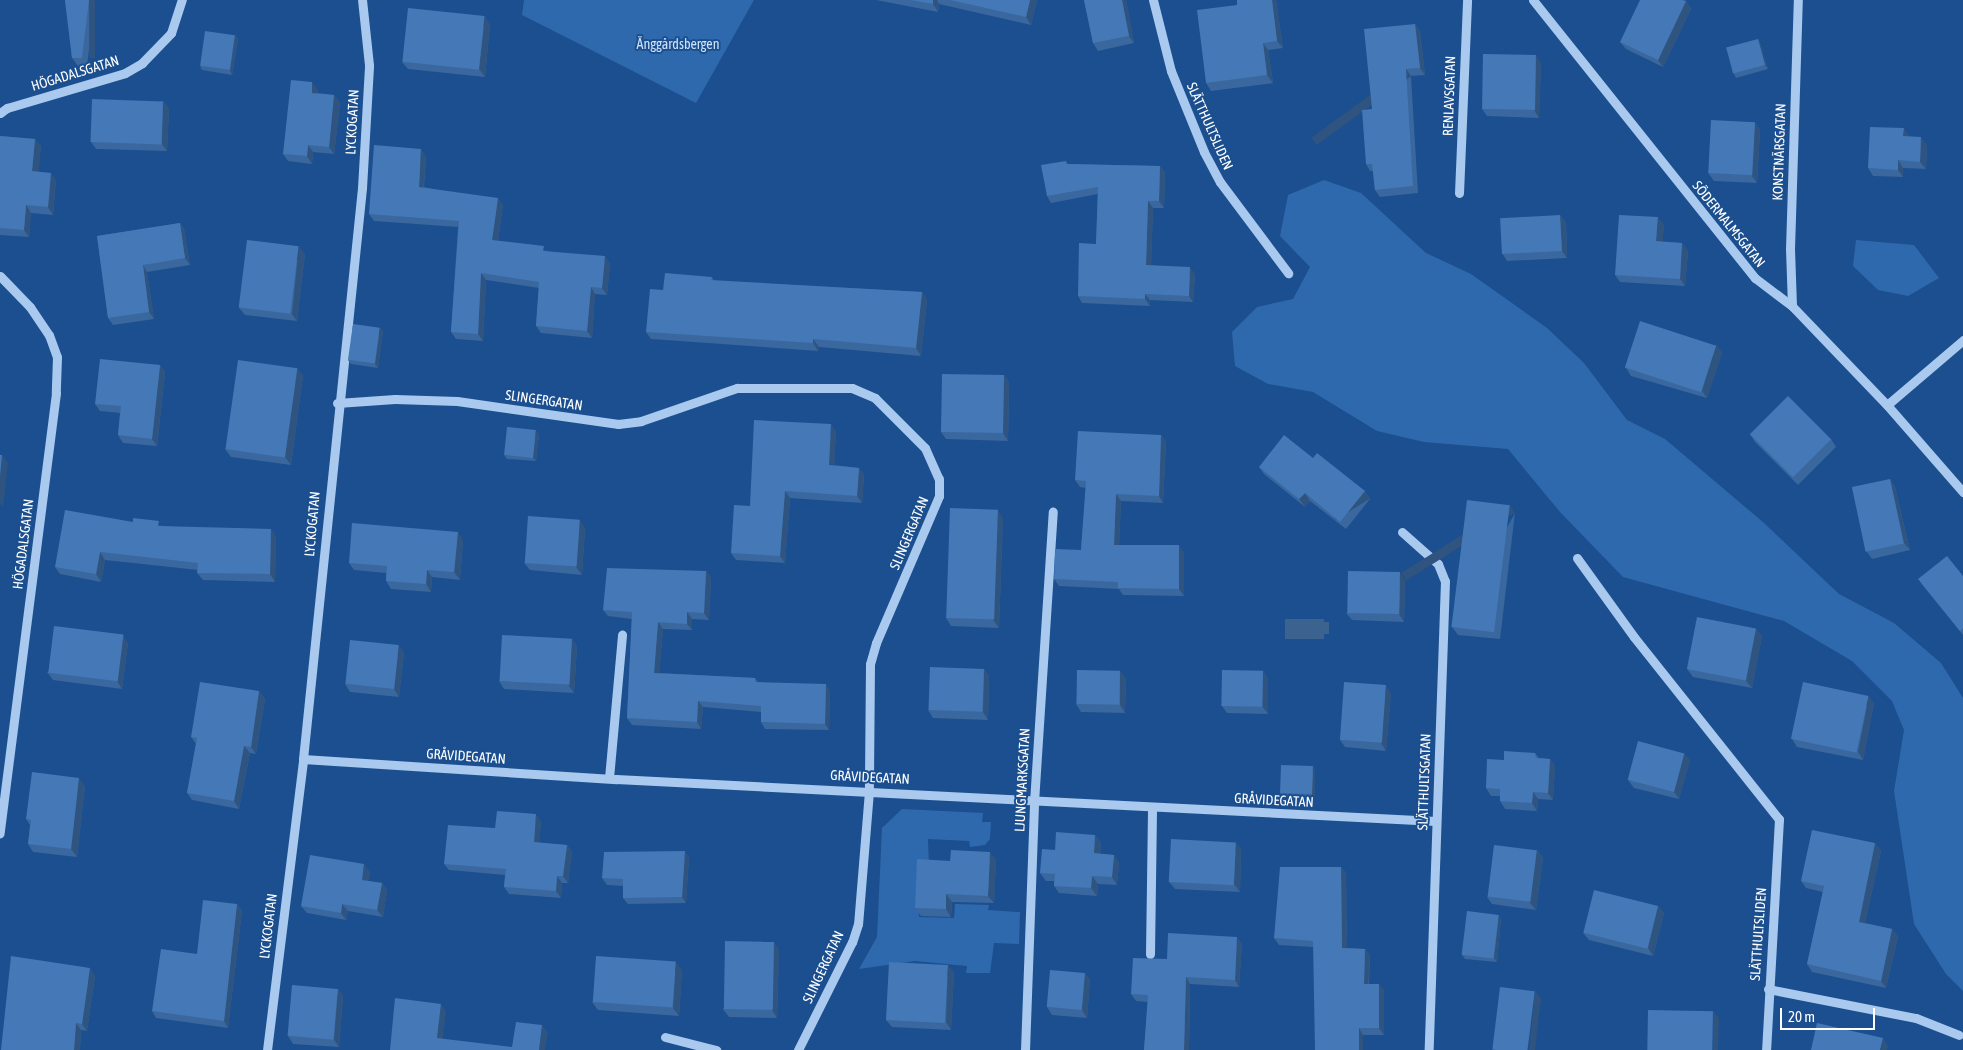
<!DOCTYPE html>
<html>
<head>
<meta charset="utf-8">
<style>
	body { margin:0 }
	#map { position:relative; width:1963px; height:1050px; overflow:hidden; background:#1b4f8f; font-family:"Asap Condensed",sans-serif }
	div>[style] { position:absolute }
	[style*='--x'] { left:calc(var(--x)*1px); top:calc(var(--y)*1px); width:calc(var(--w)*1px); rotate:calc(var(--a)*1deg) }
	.green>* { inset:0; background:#2e69ad }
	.water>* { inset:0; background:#3c6290 }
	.minor>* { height:9px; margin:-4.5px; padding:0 4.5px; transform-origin:4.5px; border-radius:4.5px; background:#a9c9ee }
	.wall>* { inset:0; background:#3a679d }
	.shaded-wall>* { inset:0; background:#305480; transform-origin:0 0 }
	.building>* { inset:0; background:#4478b7; transform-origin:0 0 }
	span { translate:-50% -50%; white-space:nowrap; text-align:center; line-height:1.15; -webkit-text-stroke:4px #1b4f8f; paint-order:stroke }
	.park-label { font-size:14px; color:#cfe3fa }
	.street-label { font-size:14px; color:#fff }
	.scale { position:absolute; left:1780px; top:1008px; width:95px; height:22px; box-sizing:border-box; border:2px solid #fff; border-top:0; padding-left:6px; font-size:15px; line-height:18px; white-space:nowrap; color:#fff; -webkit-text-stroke:4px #1b4f8f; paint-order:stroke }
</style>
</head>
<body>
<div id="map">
	<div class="green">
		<div style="clip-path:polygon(524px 0,754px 0,696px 103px,522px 15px)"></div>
		<div style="clip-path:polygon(1324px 180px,1361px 193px,1426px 253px,1471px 274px,1547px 328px,1584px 363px,1627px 420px,1665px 439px,1764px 523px,1839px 594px,1894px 623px,1941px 663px,1963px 698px,1963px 991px,1946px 974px,1914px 924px,1894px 791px,1904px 730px,1892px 701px,1852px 661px,1784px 621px,1623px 577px,1560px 512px,1508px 449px,1424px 442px,1377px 431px,1313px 392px,1268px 384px,1235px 366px,1232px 332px,1257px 307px,1293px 299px,1310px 267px,1280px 236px,1288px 195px)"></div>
		<div style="clip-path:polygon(1856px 240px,1914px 245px,1939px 278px,1908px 296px,1878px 290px,1853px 266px)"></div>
		<div style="clip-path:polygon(902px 809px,983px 813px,982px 822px,991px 822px,990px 839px,985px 845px,970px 847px,969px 841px,928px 839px,929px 866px,921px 866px,919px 917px,954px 918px,955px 904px,989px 905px,988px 910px,1020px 912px,1019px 944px,994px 943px,990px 973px,966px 973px,967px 966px,915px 961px,859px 969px,877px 937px,882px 828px)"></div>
	</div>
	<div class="water">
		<div style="clip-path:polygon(1285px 619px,1324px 619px,1324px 622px,1329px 622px,1329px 634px,1324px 634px,1324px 639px,1285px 639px)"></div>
	</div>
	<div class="minor">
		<div style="--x:1153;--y:0;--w:73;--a:75.8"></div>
		<div style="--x:1171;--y:71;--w:87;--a:67.8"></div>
		<div style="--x:1204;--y:152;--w:34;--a:62"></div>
		<div style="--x:1220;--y:182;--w:114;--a:53.2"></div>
		<div style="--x:1533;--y:0;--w:356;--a:51.4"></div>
		<div style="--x:1755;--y:278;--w:46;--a:37.1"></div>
		<div style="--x:1792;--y:306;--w:137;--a:46.2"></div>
		<div style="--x:1887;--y:405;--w:116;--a:48.9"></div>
		<div style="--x:0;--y:113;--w:9;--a:-36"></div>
		<div style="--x:7;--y:108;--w:123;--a:-16.5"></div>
		<div style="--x:125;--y:73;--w:20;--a:-30"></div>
		<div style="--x:142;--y:63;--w:42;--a:-46"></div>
		<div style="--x:171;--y:33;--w:35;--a:-72"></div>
		<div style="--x:1459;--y:193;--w:193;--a:-87.6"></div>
		<div style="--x:0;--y:276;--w:43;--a:45.9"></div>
		<div style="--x:30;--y:307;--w:34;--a:56"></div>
		<div style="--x:49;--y:335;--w:23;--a:70"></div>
		<div style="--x:57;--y:357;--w:36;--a:92"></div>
		<div style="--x:56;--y:393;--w:444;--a:97.3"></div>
		<div style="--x:1792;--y:306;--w:57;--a:-92"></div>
		<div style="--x:1790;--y:249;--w:249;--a:-88.2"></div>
		<div style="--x:337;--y:403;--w:58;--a:-3.9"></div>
		<div style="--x:395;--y:399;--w:62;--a:1.8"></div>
		<div style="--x:457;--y:401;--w:163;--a:8.1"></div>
		<div style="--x:618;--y:424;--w:23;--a:-7"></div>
		<div style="--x:641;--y:421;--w:102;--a:-19"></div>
		<div style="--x:737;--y:388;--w:115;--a:0"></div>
		<div style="--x:852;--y:388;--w:25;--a:23"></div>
		<div style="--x:875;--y:398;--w:71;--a:45"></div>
		<div style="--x:925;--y:448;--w:34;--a:66"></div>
		<div style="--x:939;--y:479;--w:17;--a:90"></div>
		<div style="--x:939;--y:496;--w:160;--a:113.2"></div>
		<div style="--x:876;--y:643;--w:22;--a:106"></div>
		<div style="--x:870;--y:664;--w:127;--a:90.5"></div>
		<div style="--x:869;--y:791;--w:133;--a:94.7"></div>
		<div style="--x:858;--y:924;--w:19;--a:108"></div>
		<div style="--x:852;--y:942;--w:121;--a:116.6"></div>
		<div style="--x:1887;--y:405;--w:100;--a:-40.5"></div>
		<div style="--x:1402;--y:532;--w:48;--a:41.6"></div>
		<div style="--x:1438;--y:564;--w:18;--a:68"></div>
		<div style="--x:1445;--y:581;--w:469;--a:92"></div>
		<div style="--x:1577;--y:558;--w:97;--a:54.2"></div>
		<div style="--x:1634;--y:637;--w:233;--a:51.5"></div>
		<div style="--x:1779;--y:819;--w:231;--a:93.2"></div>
		<div style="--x:303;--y:759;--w:314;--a:3.7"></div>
		<div style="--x:616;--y:779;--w:821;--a:2.93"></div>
		<div style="--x:609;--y:778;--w:144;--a:-84.8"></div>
		<div style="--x:1150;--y:954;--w:146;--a:-89.2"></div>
		<div style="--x:1768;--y:989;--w:151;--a:11.1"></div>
		<div style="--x:1916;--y:1018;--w:46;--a:21.6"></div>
		<div style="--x:665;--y:1037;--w:53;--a:14.3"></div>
		<div style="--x:267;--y:1050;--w:293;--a:-82.9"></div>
		<div style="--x:303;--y:759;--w:574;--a:-84.1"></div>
		<div style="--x:362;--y:188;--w:123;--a:-86.7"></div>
		<div style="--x:369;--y:65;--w:65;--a:-96.1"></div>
		<div style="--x:1025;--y:1050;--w:248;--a:-87.9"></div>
		<div style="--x:1034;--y:802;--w:291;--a:-86.3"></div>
	</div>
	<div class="wall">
		<div style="clip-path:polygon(65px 0,95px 0,87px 66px,78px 66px,72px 58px)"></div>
		<div style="clip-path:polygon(876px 0,1037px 0,1031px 25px,939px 4px,938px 12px)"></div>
		<div style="clip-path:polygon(1084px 0,1126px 0,1134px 43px,1098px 51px,1093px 43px)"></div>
		<div style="clip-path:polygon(1237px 0,1276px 0,1283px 48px,1268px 50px,1273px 83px,1211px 91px,1206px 83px,1237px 5px)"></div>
		<div style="clip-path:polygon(1686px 1px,1691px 9px,1663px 67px,1626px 49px,1620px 42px)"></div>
		<div style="clip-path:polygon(490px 24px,485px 77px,408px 69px,402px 62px)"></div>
		<div style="clip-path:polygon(1415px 24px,1420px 31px,1425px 75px,1411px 76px,1418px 193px,1380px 197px,1375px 190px,1373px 171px,1370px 171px,1366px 164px,1372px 109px)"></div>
		<div style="clip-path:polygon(235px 35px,238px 39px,232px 75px,202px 70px,200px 66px)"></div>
		<div style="clip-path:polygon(1758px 39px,1760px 43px,1768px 69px,1736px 78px,1734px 74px)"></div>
		<div style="clip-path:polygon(1541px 63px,1539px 118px,1487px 116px,1482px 109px)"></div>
		<div style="clip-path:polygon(318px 90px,318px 93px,334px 95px,340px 103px,334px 154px,313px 152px,312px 164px,288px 161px,283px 154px)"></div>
		<div style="clip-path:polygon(163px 101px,169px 109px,167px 151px,96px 149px,91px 142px)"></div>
		<div style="clip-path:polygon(1755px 122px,1760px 130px,1757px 183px,1714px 181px,1708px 173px)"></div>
		<div style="clip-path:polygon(0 136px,35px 139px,41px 146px,38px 172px,56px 180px,53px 215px,31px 213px,29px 237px,0 235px)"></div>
		<div style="clip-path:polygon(1909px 136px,1927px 145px,1926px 169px,1903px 168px,1903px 177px,1873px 176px,1868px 168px)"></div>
		<div style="clip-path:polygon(426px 156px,424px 187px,503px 205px,498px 241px,547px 251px,610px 263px,607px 295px,595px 294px,592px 338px,541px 333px,536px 326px,539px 288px,486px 280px,483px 341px,456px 339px,451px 332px,458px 227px,374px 221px,369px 214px)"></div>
		<div style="clip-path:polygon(1066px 161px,1068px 164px,1160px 166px,1165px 173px,1164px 208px,1153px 208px,1151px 265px,1195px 274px,1193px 302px,1150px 300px,1150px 306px,1082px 303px,1078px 296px,1096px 244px,1098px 194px,1051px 203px,1047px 196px)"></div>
		<div style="clip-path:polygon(1560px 215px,1566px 222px,1567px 258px,1507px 261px,1502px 253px)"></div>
		<div style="clip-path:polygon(180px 223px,184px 229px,190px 265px,147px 272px,154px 319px,113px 325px,108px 318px,97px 236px)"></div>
		<div style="clip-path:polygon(1664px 225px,1662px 242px,1682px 243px,1688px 251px,1685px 286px,1620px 282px,1615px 275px)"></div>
		<div style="clip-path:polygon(305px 254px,297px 321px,245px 315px,239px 308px)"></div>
		<div style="clip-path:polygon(712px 277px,714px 281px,922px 292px,927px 300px,921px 356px,819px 347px,818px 351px,651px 339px,646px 332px,663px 290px)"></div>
		<div style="clip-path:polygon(383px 331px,378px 368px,351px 364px,348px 360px)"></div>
		<div style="clip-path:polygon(1716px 345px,1722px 353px,1707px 398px,1631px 376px,1626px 368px)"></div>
		<div style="clip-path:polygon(160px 365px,165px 372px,157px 446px,123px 443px,118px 435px,120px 413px,100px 411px,95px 404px)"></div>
		<div style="clip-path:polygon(303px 375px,291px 465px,231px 457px,225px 449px)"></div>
		<div style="clip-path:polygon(1004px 375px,1009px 383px,1008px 441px,946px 439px,941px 432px)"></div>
		<div style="clip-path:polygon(836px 431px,834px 465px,859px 468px,864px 475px,862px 503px,790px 498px,785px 563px,736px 560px,731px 553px,750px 506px)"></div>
		<div style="clip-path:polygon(539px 434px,536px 461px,507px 459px,504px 455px)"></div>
		<div style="clip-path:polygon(1750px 434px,1831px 439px,1836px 447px,1798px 485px,1755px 442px)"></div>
		<div style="clip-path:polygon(1161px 435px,1166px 442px,1163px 503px,1121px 501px,1119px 545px,1184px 552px,1184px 596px,1123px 595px,1119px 589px,1059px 586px,1054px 579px,1081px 550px,1086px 488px,1080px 487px,1075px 480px)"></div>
		<div style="clip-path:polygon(1313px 458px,1365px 491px,1370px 499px,1346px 529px,1310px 501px,1305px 507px,1264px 474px,1259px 467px)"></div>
		<div style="clip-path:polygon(1890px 479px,1895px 487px,1910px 550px,1872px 559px,1867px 552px)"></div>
		<div style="clip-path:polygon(1515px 513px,1500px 639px,1458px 635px,1452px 627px)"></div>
		<div style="clip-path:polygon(1003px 518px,999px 628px,951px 626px,946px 618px)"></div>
		<div style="clip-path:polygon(133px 522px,163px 526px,276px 536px,275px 582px,203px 580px,197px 573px,198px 570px,105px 560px,101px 582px,60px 574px,55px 567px)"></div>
		<div style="clip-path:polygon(585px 528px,582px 575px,530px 570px,524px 563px)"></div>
		<div style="clip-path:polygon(463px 540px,460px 580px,432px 577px,431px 592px,391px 589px,386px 581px,386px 573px,354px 570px,349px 563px)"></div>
		<div style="clip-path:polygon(706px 571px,711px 578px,709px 620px,692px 619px,692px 630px,663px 629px,659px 673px,755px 678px,758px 682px,830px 690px,829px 730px,765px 729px,761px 722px,761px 712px,703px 707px,701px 729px,632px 725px,627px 718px,632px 619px,608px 616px,603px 610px)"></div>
		<div style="clip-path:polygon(1963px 576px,1963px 635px,1921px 583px)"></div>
		<div style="clip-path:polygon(1405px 580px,1404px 622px,1352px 620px,1346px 613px)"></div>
		<div style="clip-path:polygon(1756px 629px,1762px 636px,1752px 688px,1693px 677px,1687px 669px)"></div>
		<div style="clip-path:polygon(572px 639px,577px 647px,574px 693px,504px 689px,499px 681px)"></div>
		<div style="clip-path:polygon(128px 643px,122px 689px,53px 680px,47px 672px)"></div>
		<div style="clip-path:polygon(404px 652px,399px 697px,350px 692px,345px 684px)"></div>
		<div style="clip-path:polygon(984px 669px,989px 676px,988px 720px,933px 718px,928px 710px)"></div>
		<div style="clip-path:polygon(1120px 671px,1126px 679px,1125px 713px,1081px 712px,1076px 704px)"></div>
		<div style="clip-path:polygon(1263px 671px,1268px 679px,1268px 714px,1227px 713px,1222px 706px)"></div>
		<div style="clip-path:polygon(259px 691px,265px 699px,256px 754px,250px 753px,239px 809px,192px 800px,187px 793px,196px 744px,191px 737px)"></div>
		<div style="clip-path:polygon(1391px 693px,1386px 751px,1345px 747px,1340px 740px)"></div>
		<div style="clip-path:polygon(1874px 703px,1863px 760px,1797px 747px,1792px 739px)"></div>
		<div style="clip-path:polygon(1535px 753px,1539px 758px,1550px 759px,1555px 766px,1553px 800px,1538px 799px,1537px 811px,1505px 809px,1500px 801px,1500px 796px,1491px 796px,1486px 788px,1504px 760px)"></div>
		<div style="clip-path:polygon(1690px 760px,1679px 799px,1634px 788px,1628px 780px)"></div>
		<div style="clip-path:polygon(1315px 770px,1315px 798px,1283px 797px,1280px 793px)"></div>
		<div style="clip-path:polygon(85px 786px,77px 857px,33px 852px,28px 844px,30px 825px,26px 819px)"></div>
		<div style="clip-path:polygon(541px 821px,539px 843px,567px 845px,572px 852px,568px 883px,562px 883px,561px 898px,509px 894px,504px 887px,505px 875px,449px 870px,444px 864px,495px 828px)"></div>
		<div style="clip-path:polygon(1095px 835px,1101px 843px,1100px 854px,1114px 855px,1119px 863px,1117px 885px,1098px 884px,1097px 896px,1059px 893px,1054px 886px,1054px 881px,1046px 881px,1040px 873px,1055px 850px)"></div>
		<div style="clip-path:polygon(1875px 843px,1881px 851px,1865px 923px,1892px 929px,1898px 937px,1886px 988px,1812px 972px,1807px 964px,1823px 892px,1806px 888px,1801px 881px)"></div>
		<div style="clip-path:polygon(1241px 849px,1240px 892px,1175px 889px,1169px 882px)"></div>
		<div style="clip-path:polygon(1537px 850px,1543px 858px,1536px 910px,1492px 904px,1487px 897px)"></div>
		<div style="clip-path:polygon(689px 857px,686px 903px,628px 904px,623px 898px,623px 886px,607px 885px,602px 878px)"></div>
		<div style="clip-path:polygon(996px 859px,994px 903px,952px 902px,951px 917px,921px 916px,915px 908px,950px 861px)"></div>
		<div style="clip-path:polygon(1341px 867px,1346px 873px,1347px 948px,1365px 949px,1370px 955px,1369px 984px,1384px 990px,1384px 1035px,1363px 1035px,1363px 1050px,1313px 947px,1279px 945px,1274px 938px)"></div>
		<div style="clip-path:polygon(370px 872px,368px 881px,382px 883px,387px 890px,383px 917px,348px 911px,346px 920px,307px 913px,301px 906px)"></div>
		<div style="clip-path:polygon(237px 904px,242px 911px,228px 1028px,156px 1018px,152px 1011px)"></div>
		<div style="clip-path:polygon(1658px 906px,1664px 913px,1653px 956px,1589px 940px,1583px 933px)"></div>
		<div style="clip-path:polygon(1501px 918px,1497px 962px,1465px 959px,1462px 955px)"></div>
		<div style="clip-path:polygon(1242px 943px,1239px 987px,1190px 984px,1189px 1050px,1144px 1050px,1148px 1002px,1136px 1001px,1131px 994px,1167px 959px)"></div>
		<div style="clip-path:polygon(779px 949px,777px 1018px,729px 1017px,723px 1009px)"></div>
		<div style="clip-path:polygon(682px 970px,679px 1016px,598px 1010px,592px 1002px)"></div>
		<div style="clip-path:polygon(954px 972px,951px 1030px,892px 1027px,886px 1020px)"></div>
		<div style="clip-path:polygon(1085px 973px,1090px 980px,1087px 1018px,1052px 1015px,1047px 1007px)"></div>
		<div style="clip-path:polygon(95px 976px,87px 1031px,81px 1030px,80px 1050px,1px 1050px)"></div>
		<div style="clip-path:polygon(338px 989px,343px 996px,339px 1047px,293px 1044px,288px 1036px)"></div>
	</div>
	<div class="shaded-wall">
		<div style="left:89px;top:0;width:6px;height:58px"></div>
		<div style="clip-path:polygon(933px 0,937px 0,939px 4px,938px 12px,933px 4px)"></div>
		<div style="clip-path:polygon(1030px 0,1037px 0,1031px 25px,1026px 17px)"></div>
		<div style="clip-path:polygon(1122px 0,1126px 0,1134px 43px,1129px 36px)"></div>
		<div style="clip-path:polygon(1272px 0,1276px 0,1283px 48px,1277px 41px)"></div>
		<div style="clip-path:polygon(1686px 1px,1691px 9px,1663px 67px,1658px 60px)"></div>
		<div style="clip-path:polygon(485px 16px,490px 24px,485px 77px,479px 69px)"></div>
		<div style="clip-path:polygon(1415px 24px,1420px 31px,1425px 75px,1420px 68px)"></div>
		<div style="clip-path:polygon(235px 35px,238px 39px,232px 75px,230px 71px)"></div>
		<div style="clip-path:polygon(1758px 39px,1760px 43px,1768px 69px,1765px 65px)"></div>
		<div style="clip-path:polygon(1263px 43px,1268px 50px,1273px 83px,1267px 75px)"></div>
		<div style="clip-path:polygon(1536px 55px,1541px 63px,1539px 118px,1534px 110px)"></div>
		<div style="left:1406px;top:69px;width:9px;height:117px;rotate:54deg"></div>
		<div style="clip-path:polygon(312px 82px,318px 90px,317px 100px,312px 93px)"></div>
		<div style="clip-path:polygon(334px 95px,340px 103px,334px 154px,329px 147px)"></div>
		<div style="clip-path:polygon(163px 101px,169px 109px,167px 151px,162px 144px)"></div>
		<div style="clip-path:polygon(1755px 122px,1760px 130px,1757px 183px,1752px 176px)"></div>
		<div style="clip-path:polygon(1904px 128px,1909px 136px,1909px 144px,1903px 136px)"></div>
		<div style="clip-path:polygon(1921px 137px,1927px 145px,1926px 169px,1920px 162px)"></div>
		<div style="clip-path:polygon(35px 139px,41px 146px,38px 179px,32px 171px)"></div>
		<div style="clip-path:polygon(308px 145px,313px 152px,312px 164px,307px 156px)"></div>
		<div style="clip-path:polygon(421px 149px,426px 156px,423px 194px,419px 187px)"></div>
		<div style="clip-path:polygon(1898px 160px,1903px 168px,1903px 177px,1898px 170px)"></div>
		<div style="clip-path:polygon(1160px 166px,1165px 173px,1164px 208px,1159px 201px)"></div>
		<div style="clip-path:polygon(51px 173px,56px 180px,53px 215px,48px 207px)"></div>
		<div style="clip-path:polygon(498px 198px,503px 205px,497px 247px,492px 240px)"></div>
		<div style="clip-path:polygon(1148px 201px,1153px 208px,1151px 272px,1146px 265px)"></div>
		<div style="clip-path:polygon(26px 205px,31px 213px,29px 237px,24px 230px)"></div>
		<div style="clip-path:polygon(1560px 215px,1566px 222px,1567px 258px,1562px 251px)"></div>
		<div style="clip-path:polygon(1658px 217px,1664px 225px,1662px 249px,1656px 241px)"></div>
		<div style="clip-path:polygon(180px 223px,184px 229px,190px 265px,185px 258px)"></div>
		<div style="clip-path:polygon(1682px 243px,1688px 251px,1685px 286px,1680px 279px)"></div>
		<div style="clip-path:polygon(299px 246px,305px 254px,297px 321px,292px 314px)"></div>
		<div style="clip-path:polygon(605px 256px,610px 263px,607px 295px,602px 288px)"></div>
		<div style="clip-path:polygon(143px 265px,147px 272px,154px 319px,149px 312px)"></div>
		<div style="clip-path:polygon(1190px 267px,1195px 274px,1193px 302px,1189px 296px)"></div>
		<div style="clip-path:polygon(481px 273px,486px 280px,483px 341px,478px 334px)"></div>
		<div style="clip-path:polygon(591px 287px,595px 294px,592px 338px,587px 331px)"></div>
		<div style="clip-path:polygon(922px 292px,927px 300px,921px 356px,916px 348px)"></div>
		<div style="clip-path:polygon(1145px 294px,1150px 300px,1150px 306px,1145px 299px)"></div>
		<div style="clip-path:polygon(380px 328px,383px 331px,378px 368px,375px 364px)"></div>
		<div style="clip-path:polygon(813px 339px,819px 347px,818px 351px,813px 343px)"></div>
		<div style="clip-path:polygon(1716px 345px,1722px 353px,1707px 398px,1702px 391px)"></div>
		<div style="clip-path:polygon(160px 365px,165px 372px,157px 446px,152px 439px)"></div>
		<div style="clip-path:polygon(297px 368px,303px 375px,291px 465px,285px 457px)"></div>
		<div style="clip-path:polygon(1004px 375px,1009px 383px,1008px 441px,1003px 433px)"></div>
		<div style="clip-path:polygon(831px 424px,836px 431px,834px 472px,829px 465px)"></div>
		<div style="clip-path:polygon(536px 430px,539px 434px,536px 461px,533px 458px)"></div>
		<div style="clip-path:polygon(1161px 435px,1166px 442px,1163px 503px,1159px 496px)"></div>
		<div style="clip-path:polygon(2px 455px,8px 463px,3px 507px,0 503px,0 477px)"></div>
		<div style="clip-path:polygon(859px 468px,864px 475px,862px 503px,857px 496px)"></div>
		<div style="clip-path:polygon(1890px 479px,1895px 487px,1910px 550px,1904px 543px)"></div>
		<div style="clip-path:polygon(785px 491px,790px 498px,785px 563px,780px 556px)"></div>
		<div style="left:1365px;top:491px;width:9px;height:40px;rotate:58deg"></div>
		<div style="clip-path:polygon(1305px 493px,1310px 501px,1305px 507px,1299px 499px)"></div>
		<div style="clip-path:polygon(1116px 494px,1121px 501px,1119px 551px,1114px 545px)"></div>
		<div style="left:1510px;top:505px;width:9px;height:128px;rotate:58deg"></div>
		<div style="clip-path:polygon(998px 510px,1003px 518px,999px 628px,993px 620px)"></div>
		<div style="clip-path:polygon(580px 520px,585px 528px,582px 575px,576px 567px)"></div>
		<div style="clip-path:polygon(271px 529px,276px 536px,275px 582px,270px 574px)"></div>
		<div style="clip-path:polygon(458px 532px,463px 540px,460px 580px,454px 572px)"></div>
		<div style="clip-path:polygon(1179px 545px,1184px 552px,1184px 596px,1179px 589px)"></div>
		<div style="clip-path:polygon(100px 552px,105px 560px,101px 582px,96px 574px)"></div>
		<div style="clip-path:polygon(427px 570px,432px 577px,431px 592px,426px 584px)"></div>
		<div style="clip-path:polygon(706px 571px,711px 578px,709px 620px,704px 613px)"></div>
		<div style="clip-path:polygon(1400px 572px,1405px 580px,1404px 622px,1399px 614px)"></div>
		<div style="clip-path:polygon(687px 612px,692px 619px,692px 630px,687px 624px)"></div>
		<div style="clip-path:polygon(658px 622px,663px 629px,659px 679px,654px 673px)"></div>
		<div style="clip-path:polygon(1756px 629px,1762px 636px,1752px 688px,1746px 681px)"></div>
		<div style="clip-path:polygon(123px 635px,128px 643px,122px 689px,117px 681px)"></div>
		<div style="clip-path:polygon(572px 639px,577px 647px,574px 693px,569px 686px)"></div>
		<div style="clip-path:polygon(399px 645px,404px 652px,399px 697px,394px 689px)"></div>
		<div style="clip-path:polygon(984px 669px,989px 676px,988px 720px,983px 712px)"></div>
		<div style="clip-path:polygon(1120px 671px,1126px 679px,1125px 713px,1120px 705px)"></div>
		<div style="clip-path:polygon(1263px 671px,1268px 679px,1268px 714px,1262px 706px)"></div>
		<div style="clip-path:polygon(826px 684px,830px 690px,829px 730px,825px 724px)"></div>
		<div style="clip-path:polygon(1386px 685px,1391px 693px,1386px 751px,1381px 743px)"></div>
		<div style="clip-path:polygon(259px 691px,265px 699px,256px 754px,251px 747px)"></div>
		<div style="clip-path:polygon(1869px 696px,1874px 703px,1863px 760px,1858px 752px)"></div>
		<div style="clip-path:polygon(698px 701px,703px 707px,701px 729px,697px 722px)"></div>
		<div style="clip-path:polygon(244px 746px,250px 753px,239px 809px,234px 801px)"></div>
		<div style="clip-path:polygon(1684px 753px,1690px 760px,1679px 799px,1674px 792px)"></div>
		<div style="clip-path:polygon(1550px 759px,1555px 766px,1553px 800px,1548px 793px)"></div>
		<div style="clip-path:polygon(1313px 766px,1315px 770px,1315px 798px,1312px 795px)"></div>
		<div style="clip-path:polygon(79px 778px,85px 786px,77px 857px,71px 849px)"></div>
		<div style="clip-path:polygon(1533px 792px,1538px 799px,1537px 811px,1532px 803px)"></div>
		<div style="clip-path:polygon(536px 814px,541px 821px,539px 849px,534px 842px)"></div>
		<div style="clip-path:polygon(1095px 835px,1101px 843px,1099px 861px,1094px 853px)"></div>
		<div style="clip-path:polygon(1236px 842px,1241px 849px,1240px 892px,1234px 884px)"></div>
		<div style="clip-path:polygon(1875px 843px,1881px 851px,1864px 929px,1859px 922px)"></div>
		<div style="clip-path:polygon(567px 845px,572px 852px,568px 883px,563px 876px)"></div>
		<div style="clip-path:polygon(1537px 850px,1543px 858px,1536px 910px,1530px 903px)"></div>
		<div style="clip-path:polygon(685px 851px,689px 857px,686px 903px,682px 897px)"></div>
		<div style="clip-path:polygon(990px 852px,996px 859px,994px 903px,988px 896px)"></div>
		<div style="clip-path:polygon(1114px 855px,1119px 863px,1117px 885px,1112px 877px)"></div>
		<div style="clip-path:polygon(364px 864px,370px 872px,367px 887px,362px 880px)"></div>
		<div style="clip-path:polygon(1341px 867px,1346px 873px,1347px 955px,1342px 948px)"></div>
		<div style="clip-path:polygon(557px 876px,562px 883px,561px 898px,556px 891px)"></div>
		<div style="clip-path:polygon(1092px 876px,1098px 884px,1097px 896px,1091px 888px)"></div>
		<div style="clip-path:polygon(382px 883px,387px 890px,383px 917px,377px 910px)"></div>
		<div style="clip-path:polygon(946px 894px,952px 902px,951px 917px,946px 909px)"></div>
		<div style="clip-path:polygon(237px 904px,242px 911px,228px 1028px,224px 1021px)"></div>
		<div style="clip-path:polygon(342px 904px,348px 911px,346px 920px,341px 913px)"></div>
		<div style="clip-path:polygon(1658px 906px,1664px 913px,1653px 956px,1648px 948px)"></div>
		<div style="clip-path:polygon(1499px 915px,1501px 918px,1497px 962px,1494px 958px)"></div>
		<div style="clip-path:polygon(1892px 929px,1898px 937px,1886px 988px,1881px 981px)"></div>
		<div style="clip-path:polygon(1237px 937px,1242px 943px,1239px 987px,1235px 980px)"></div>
		<div style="clip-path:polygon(774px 942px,779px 949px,777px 1018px,772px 1010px)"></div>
		<div style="clip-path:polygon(1365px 949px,1370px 955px,1368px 990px,1364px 984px)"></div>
		<div style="clip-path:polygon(676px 962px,682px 970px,679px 1016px,673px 1008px)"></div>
		<div style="clip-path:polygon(948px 965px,954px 972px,951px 1030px,946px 1022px)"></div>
		<div style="clip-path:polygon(90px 968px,95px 976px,87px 1031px,82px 1024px)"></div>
		<div style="clip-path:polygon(1085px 973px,1090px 980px,1087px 1018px,1082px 1010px)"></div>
		<div style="clip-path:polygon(1186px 977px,1190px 984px,1189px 1050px,1184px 1050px)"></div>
		<div style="clip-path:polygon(1379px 984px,1384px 990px,1384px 1035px,1379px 1028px)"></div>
		<div style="clip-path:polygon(338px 989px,343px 996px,339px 1047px,334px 1040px)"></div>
		<div style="clip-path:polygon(1535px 991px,1541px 998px,1535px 1050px,1529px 1050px)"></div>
		<div style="clip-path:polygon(441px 1004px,446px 1011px,442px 1045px,437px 1038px)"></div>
		<div style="clip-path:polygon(1713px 1011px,1719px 1018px,1718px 1050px,1713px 1050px)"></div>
		<div style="clip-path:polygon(76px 1023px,81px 1030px,80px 1050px,74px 1050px)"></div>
		<div style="clip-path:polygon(542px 1025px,548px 1033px,545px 1050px,539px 1050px)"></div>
		<div style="clip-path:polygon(1359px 1028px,1363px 1035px,1363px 1050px,1359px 1050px)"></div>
		<div style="clip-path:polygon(1883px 1038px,1888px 1046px,1887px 1050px,1880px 1050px)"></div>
	</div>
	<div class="building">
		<div style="clip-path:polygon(65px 0,89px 0,82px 58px,72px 58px)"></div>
		<div style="clip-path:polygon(910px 0,933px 0,933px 4px)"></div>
		<div style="clip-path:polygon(950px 0,1030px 0,1026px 17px)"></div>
		<div style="clip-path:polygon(1084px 0,1122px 0,1129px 36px,1093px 43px)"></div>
		<div style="clip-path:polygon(1237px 0,1272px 0,1277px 41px,1263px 43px,1267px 75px,1206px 83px,1197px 10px,1237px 5px)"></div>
		<div style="clip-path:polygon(1640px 0,1683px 0,1686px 1px,1658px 60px,1620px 42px)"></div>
		<div style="left:408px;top:8px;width:77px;height:54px;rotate:6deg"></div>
		<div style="clip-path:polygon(1415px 24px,1420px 68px,1406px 69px,1413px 186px,1375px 190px,1372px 164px,1366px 164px,1362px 110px,1372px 109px,1364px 29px)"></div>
		<div style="left:205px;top:31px;width:30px;height:35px;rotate:8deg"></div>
		<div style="left:1758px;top:39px;width:27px;height:33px;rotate:75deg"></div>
		<div style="left:1483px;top:54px;width:53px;height:55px;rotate:1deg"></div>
		<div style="clip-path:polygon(291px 80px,312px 82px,312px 93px,334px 95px,329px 147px,308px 145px,307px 156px,283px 154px)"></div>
		<div style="left:92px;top:99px;width:71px;height:43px;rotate:2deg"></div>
		<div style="left:1711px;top:120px;width:44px;height:53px;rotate:3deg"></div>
		<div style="clip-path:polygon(1870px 127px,1904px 128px,1903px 136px,1921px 137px,1920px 162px,1898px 160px,1898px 170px,1868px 168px)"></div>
		<div style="clip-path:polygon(0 136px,35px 139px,32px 171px,51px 173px,48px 207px,26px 205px,24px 230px,0 228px)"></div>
		<div style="clip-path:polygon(374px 145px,421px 149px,419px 187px,498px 198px,492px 240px,544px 246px,543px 251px,605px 256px,602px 288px,591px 287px,587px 331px,536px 326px,539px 282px,481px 273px,478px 334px,451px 332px,459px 221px,369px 214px)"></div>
		<div style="clip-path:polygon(1066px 161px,1066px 164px,1160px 166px,1159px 201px,1148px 201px,1146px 265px,1190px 267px,1189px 296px,1145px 294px,1145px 299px,1078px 296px,1079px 243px,1096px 244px,1098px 187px,1047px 196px,1041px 165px)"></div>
		<div style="left:1560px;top:215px;width:36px;height:60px;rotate:87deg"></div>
		<div style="clip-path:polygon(1619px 215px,1658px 217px,1656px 241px,1682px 243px,1680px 279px,1615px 275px)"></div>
		<div style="clip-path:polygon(180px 223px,185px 258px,143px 265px,149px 312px,108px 318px,97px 236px)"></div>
		<div style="left:247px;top:240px;width:52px;height:68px;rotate:7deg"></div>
		<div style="clip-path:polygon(665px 273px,712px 277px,711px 280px,922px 292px,916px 348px,813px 339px,813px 343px,646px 332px,650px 289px,663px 290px)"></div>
		<div style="left:1640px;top:321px;width:80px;height:49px;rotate:18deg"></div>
		<div style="left:353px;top:324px;width:27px;height:36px;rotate:8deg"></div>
		<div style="clip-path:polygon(100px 359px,160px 365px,152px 439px,118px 435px,121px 406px,95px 404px)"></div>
		<div style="left:238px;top:360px;width:60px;height:90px;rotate:8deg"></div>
		<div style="left:942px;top:374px;width:62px;height:58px;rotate:1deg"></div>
		<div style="left:1788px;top:396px;width:61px;height:54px;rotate:45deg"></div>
		<div style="clip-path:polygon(754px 420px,831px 424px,829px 465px,859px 468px,857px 496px,785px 491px,780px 556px,731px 553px,734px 505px,750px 506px)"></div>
		<div style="left:507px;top:427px;width:29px;height:28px;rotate:6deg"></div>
		<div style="clip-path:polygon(1078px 431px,1161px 435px,1159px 496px,1116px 494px,1114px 545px,1179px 545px,1179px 589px,1118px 588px,1118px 582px,1054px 579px,1055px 549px,1081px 550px,1086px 481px,1075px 480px)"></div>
		<div style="clip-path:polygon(1284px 435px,1313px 458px,1317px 453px,1365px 491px,1340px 522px,1305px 493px,1299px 499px,1259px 467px)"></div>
		<div style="clip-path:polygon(0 455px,2px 455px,0 477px)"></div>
		<div style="left:1890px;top:479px;width:66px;height:39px;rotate:78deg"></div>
		<div style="left:1467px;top:500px;width:43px;height:128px;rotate:7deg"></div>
		<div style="left:950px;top:508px;width:48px;height:110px;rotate:2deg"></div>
		<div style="clip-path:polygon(65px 510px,133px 522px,133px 518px,159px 521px,158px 526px,271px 529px,270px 574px,197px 573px,198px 563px,100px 552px,96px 574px,55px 567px)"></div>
		<div style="left:528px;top:516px;width:52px;height:47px;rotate:4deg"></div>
		<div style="clip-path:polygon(352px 523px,458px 532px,454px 572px,427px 570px,426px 584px,386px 581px,387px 566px,349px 563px)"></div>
		<div style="clip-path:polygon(1947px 556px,1963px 576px,1963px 628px,1960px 631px,1918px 579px)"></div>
		<div style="clip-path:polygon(607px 568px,706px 571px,704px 613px,687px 612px,687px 624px,658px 622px,654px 673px,755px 678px,755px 682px,826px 684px,825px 724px,761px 722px,761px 706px,698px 701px,697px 722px,627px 718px,632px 612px,603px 610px)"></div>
		<div style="left:1348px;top:571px;width:52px;height:42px;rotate:1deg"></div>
		<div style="left:1697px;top:617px;width:60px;height:53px;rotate:11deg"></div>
		<div style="left:54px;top:626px;width:70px;height:47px;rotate:7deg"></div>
		<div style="left:502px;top:635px;width:70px;height:46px;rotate:3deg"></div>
		<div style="left:350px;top:640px;width:49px;height:44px;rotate:6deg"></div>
		<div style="left:930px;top:667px;width:54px;height:43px;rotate:2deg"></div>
		<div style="left:1077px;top:670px;width:43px;height:34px;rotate:1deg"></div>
		<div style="left:1222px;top:670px;width:41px;height:36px;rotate:1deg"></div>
		<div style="clip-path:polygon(200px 682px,259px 691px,251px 747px,244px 746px,234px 801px,187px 793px,197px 738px,191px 737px)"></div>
		<div style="left:1344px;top:682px;width:42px;height:58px;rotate:4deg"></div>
		<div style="left:1803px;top:682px;width:67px;height:58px;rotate:12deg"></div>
		<div style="left:1638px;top:741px;width:48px;height:40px;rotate:15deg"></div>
		<div style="clip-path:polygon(1504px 751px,1535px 753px,1536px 758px,1550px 759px,1548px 793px,1533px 792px,1532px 803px,1500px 801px,1500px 789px,1486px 788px,1487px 759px,1504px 760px)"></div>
		<div style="left:1281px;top:765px;width:32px;height:28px;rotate:2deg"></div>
		<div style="clip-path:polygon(32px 772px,79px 778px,71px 849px,28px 844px,31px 820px,26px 819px)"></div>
		<div style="clip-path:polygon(497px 811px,536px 814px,534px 842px,567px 845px,563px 876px,557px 876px,556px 891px,504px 887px,506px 869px,444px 864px,448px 825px,495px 828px)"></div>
		<div style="clip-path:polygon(1812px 830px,1875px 843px,1859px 922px,1892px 929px,1881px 981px,1807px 964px,1824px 886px,1801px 881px)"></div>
		<div style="clip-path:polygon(1056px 832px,1095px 835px,1094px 853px,1114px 855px,1112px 877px,1092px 876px,1091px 888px,1054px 886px,1055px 874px,1040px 873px,1042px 849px,1055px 850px)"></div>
		<div style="left:1171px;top:839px;width:65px;height:43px;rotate:3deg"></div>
		<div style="left:1494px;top:845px;width:43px;height:52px;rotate:7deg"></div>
		<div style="clip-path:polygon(951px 850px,990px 852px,988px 896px,946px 894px,946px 909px,915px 908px,917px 859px,950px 861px)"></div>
		<div style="clip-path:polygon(685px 851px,682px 897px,623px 898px,623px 879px,602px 878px,604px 852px)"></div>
		<div style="clip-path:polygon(310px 855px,364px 864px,362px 880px,382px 883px,377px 910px,342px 904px,341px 913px,301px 906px)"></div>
		<div style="clip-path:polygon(1280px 867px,1341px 867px,1342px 948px,1365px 949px,1364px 984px,1379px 984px,1379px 1028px,1359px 1028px,1359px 1050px,1315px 1050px,1313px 941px,1274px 938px)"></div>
		<div style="left:1594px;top:890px;width:66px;height:44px;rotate:14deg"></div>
		<div style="clip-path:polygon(203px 900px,237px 904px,224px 1021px,152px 1011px,161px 949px,197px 954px)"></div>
		<div style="left:1467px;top:911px;width:32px;height:44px;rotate:7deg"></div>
		<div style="clip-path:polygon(1168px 933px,1237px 937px,1235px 980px,1186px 977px,1184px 1050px,1144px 1050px,1148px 995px,1131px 994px,1133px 958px,1167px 959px)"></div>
		<div style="left:725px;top:941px;width:49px;height:68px;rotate:1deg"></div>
		<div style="clip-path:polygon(11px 956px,90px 968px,82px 1024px,76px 1023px,74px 1050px,1px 1050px)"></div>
		<div style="left:596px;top:956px;width:80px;height:46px;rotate:4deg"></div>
		<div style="left:889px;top:962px;width:59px;height:58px;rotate:3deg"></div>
		<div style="left:1050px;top:970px;width:35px;height:37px;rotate:5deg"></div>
		<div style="left:292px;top:985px;width:46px;height:51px;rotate:5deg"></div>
		<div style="left:1500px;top:987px;width:35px;height:63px;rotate:7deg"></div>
		<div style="clip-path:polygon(395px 998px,441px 1004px,437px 1038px,512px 1047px,516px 1022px,542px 1025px,539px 1050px,390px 1050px)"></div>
		<div style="left:1648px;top:1010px;width:65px;height:40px;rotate:1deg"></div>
		<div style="clip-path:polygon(1817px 1023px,1883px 1038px,1880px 1050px,1811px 1050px)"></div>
	</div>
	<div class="park-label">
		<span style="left:678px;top:44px">Änggårdsbergen</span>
	</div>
	<div class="street-label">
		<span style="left:75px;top:73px;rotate:-17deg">HÖGADALSGATAN</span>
		<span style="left:1449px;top:96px;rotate:-88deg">RENLAVSGATAN</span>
		<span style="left:352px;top:122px;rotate:-87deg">LYCKOGATAN</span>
		<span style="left:1210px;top:126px;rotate:66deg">SLÄTTHULTSLIDEN</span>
		<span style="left:1779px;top:152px;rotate:-88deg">KONSTNÄRSGATAN</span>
		<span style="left:1729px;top:224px;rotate:51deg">SÖDERMALMSGATAN</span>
		<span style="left:544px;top:400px;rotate:8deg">SLINGERGATAN</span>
		<span style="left:312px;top:524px;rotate:-85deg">LYCKOGATAN</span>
		<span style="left:909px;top:533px;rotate:-67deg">SLINGERGATAN</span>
		<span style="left:23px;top:544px;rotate:-83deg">HÖGADALSGATAN</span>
		<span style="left:466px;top:756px;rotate:4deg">GRÅVIDEGATAN</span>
		<span style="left:870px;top:777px;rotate:3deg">GRÅVIDEGATAN</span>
		<span style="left:1022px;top:780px;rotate:-87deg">LJUNGMARKSGATAN</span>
		<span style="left:1424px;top:782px;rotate:-88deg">SLÄTTHULTSGATAN</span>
		<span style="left:1274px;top:800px;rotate:3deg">GRÅVIDEGATAN</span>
		<span style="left:268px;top:926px;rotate:-83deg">LYCKOGATAN</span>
		<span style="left:1758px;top:934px;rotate:-86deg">SLÄTTHULTSLIDEN</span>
		<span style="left:823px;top:967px;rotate:-65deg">SLINGERGATAN</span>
	</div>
	<div class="scale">20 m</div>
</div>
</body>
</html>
